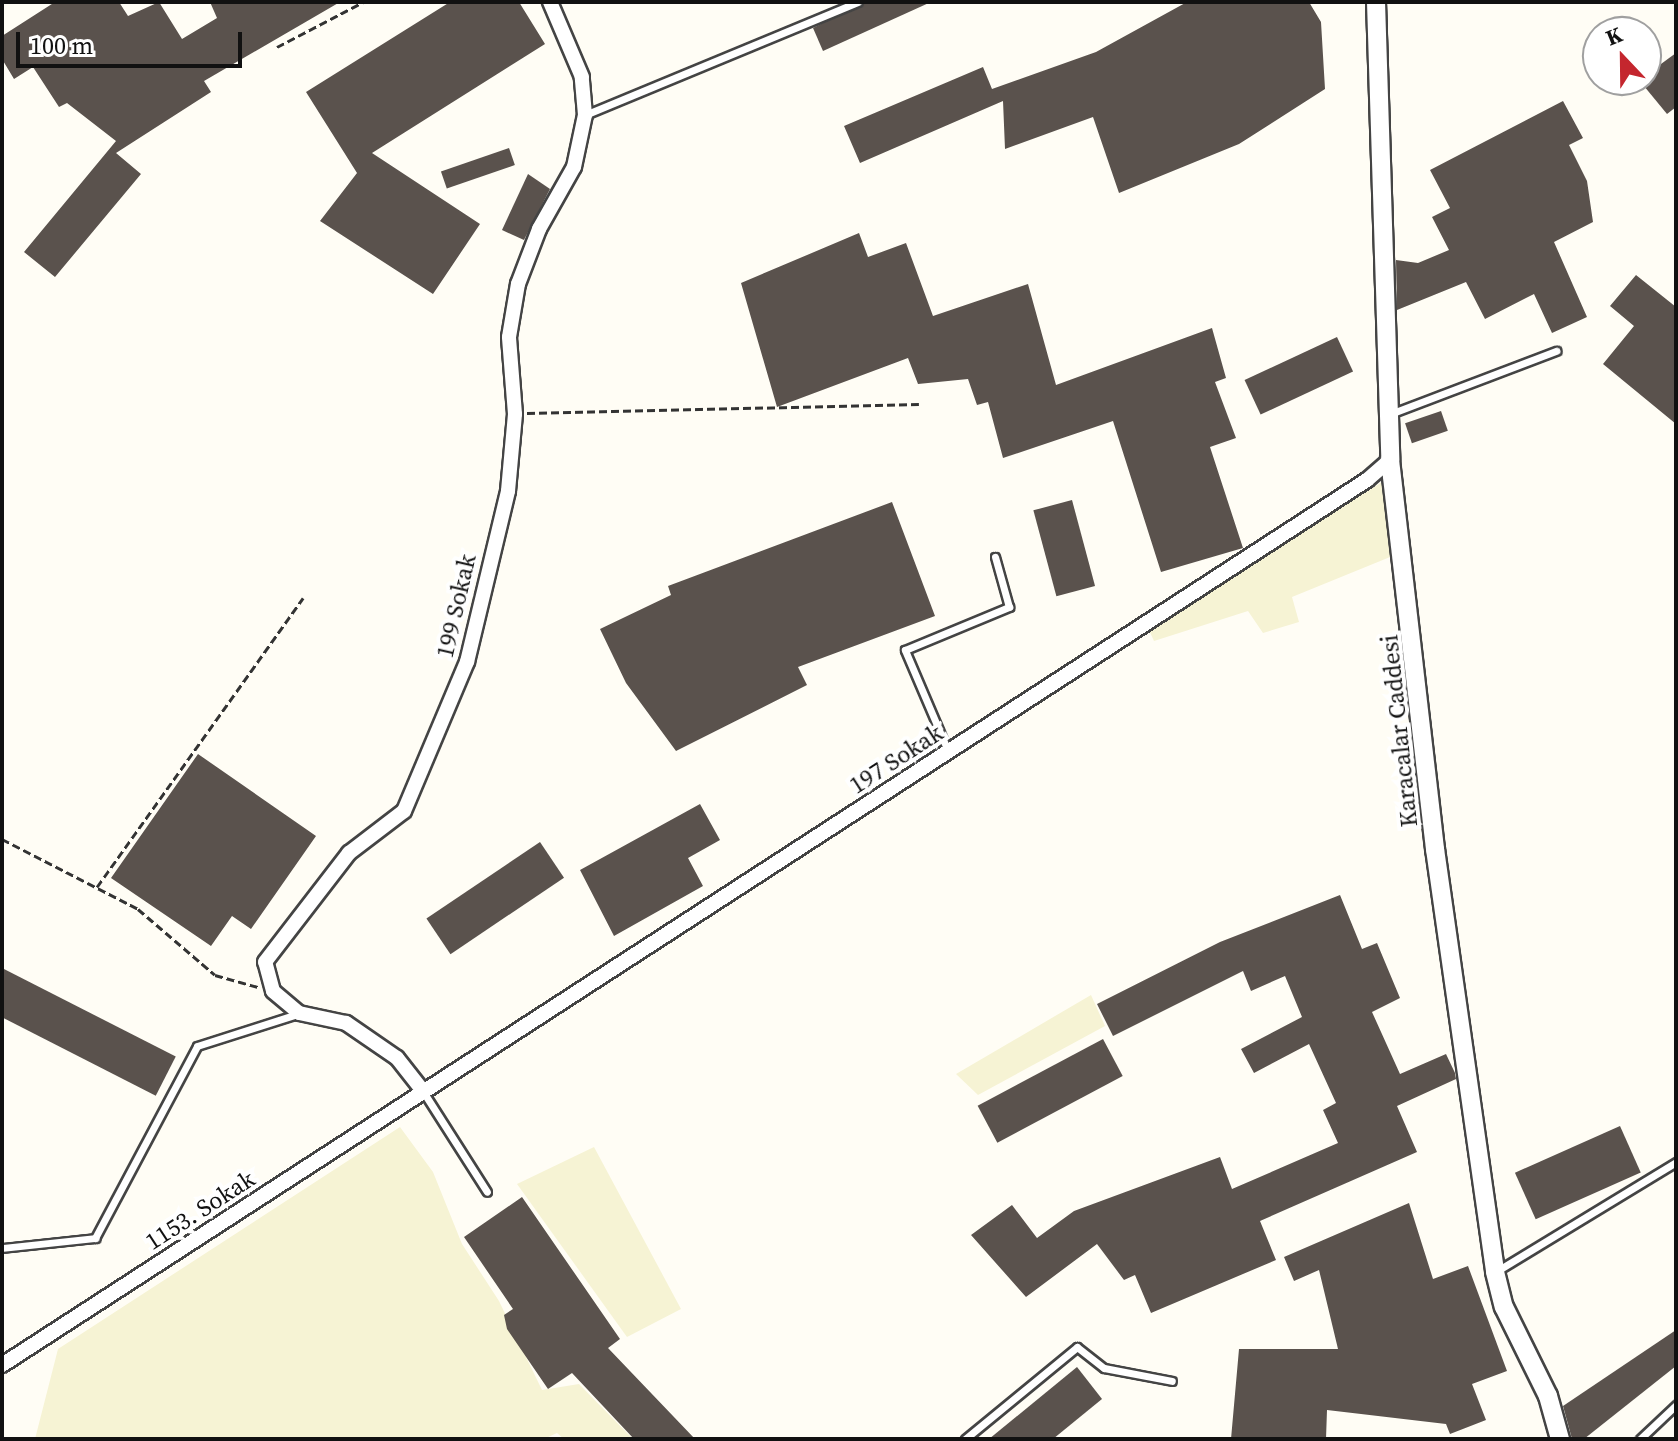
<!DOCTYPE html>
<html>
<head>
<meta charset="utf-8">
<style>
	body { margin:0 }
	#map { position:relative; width:1678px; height:1441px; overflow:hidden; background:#fffdf5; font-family:"Source Serif 4",serif }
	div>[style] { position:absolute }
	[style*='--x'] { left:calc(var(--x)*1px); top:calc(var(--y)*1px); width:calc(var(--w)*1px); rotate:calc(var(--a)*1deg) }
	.farmland>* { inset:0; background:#f6f3d4 }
	.building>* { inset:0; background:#5a524d; transform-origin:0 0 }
	.path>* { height:3px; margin-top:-1.5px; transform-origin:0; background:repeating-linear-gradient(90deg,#333 0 8px,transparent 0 12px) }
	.roads { filter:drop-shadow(2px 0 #444) drop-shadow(-2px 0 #444) drop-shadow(0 2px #444) drop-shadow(0 -2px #444) }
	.service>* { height:7px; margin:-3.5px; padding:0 3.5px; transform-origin:3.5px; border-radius:3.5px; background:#fff }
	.minor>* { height:14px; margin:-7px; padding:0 7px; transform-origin:7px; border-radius:7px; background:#fff }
	.tertiary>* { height:18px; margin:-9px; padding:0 9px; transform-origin:9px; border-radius:9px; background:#fff }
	span { translate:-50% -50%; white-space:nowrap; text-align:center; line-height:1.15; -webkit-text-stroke:8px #fff; paint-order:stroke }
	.street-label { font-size:24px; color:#111 }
	.frame { position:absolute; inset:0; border:4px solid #111; pointer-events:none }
	.north { position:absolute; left:1582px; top:16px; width:80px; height:80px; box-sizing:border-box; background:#fff; border:2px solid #a0a0a0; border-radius:50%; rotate:338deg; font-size:22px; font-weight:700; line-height:32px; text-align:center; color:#111 }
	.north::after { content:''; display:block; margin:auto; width:28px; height:36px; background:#c4262e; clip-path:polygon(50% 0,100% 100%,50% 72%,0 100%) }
	.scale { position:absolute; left:16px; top:32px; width:226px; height:36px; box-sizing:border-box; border:4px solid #111; border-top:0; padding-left:10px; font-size:24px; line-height:28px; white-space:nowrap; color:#111; -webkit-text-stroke:6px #fff; paint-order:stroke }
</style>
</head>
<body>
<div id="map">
	<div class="farmland">
		<div style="clip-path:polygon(1387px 479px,1395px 555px,1292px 597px,1299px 622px,1263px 633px,1248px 611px,1154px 641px,1148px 628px)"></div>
		<div style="clip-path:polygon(1091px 995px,1105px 1026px,978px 1095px,956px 1074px)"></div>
		<div style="clip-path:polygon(400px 1127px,433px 1172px,462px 1244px,499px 1301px,542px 1390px,579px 1384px,633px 1439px,564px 1439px,557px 1433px,544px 1439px,35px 1439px,58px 1349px)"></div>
		<div style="clip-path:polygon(594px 1147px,681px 1309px,627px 1337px,517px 1184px)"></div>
	</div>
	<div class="building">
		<div style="clip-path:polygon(55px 2px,119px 2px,128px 16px,159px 2px,182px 39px,217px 18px,210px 2px,340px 2px,204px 81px,211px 92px,116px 153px,141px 174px,55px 277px,24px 252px,116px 141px,67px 103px,59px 107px,33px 67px,14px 79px,2px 59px,2px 36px)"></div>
		<div style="clip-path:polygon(450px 2px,519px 2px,545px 44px,372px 153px,480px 224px,433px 294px,320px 221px,357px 173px,306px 92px)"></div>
		<div style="clip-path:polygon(864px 2px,931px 2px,823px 51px,813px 28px)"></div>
		<div style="clip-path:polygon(1187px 2px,1309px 2px,1321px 22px,1325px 89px,1239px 144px,1119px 193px,1093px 117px,1005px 149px,1003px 101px,860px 163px,844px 126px,983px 67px,992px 89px,1096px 52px)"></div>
		<div style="clip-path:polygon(1676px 53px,1676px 107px,1667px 114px,1639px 80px)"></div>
		<div style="clip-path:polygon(1563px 101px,1583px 138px,1569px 145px,1587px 181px,1593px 222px,1554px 242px,1587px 317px,1552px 333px,1534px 294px,1485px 319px,1466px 282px,1397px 310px,1396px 260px,1418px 263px,1449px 250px,1432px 217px,1450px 208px,1430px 170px)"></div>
		<div style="left:509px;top:148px;width:18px;height:72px;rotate:71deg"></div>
		<div style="clip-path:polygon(528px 174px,550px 189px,524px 240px,502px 230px)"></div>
		<div style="clip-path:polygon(859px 233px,868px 257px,906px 243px,933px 316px,1028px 284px,1056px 385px,1212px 328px,1226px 378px,1215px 382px,1236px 438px,1210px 447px,1243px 548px,1161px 572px,1113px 421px,1003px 458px,988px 402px,977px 405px,968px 379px,918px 384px,908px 358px,777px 407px,741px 283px)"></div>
		<div style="clip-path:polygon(1636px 275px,1676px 307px,1676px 424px,1603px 364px,1634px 326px,1610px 306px)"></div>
		<div style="left:1337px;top:337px;width:38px;height:102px;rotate:65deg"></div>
		<div style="left:1441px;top:411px;width:21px;height:38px;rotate:71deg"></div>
		<div style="left:1072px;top:500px;width:89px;height:40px;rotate:75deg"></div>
		<div style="clip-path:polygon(892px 502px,935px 616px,798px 667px,807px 685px,676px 751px,626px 683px,600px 629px,671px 595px,668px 586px)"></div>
		<div style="clip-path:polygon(198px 754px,316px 836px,251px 929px,232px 916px,211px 946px,111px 878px)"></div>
		<div style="clip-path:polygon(700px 804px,720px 840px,688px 858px,703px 886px,614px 936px,580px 870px)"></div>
		<div style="left:540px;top:842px;width:43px;height:137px;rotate:56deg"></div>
		<div style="clip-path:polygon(1340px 895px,1362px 949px,1377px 943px,1400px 998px,1372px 1012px,1400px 1074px,1446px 1054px,1455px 1073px,1456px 1079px,1397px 1106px,1417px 1152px,1260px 1221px,1276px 1260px,1151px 1313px,1135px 1275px,1124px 1280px,1097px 1244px,1026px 1297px,971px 1235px,1012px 1205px,1037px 1238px,1074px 1211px,1220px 1157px,1232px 1189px,1338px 1143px,1323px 1110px,1336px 1103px,1309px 1044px,1254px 1073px,1241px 1049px,1302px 1017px,1285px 976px,1251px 991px,1243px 971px,1113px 1036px,1097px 1004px,1220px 942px)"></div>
		<div style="left:2px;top:968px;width:195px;height:44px;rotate:27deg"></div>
		<div style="left:1103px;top:1039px;width:42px;height:142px;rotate:62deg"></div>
		<div style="left:1620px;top:1126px;width:51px;height:115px;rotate:66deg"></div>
		<div style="clip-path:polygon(522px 1197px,620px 1339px,608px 1348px,695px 1439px,634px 1439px,572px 1373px,548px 1389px,507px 1329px,504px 1315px,513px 1309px,464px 1237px)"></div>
		<div style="clip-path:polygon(1409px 1203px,1433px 1279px,1468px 1266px,1507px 1371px,1472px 1384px,1486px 1420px,1450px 1434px,1446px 1424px,1327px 1410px,1326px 1439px,1231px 1439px,1239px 1349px,1338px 1349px,1319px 1270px,1294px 1281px,1284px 1257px)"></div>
		<div style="clip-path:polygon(1676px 1330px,1676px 1366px,1584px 1439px,1572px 1439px,1563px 1406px)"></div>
		<div style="clip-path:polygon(1077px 1367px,1102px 1399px,1053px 1439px,989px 1439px)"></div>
	</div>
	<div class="path">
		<div style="--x:277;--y:47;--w:97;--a:-27.6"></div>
		<div style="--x:527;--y:413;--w:392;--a:-1.3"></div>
		<div style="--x:2;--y:839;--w:153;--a:27.2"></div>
		<div style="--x:138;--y:909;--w:101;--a:40.6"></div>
		<div style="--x:215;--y:975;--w:45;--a:15.6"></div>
		<div style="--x:97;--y:887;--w:355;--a:-54.5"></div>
	</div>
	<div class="roads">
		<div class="service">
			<div style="--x:585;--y:115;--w:295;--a:-22.5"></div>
			<div style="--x:1390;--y:414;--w:178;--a:-20.8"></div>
			<div style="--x:948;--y:751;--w:110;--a:-113.1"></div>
			<div style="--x:905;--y:650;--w:113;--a:-22.5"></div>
			<div style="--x:1009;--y:607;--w:52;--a:-105.6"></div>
			<div style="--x:424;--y:1093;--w:117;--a:57.5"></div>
			<div style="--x:2;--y:1248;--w:94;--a:-6.1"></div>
			<div style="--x:95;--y:1238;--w:217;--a:-62"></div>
			<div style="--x:197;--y:1046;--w:105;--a:-17.7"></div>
			<div style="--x:1497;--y:1271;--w:210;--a:-31.3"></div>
			<div style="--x:965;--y:1439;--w:145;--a:-39.4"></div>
			<div style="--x:1077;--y:1347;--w:34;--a:38"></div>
			<div style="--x:1104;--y:1368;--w:69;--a:10.8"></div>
			<div style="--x:1640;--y:1439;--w:50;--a:-43.4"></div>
		</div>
		<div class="minor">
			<div style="--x:423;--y:1091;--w:42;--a:-128.2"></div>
			<div style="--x:397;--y:1058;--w:62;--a:-145.5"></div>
			<div style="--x:346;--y:1023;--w:48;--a:-168"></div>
			<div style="--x:299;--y:1013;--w:34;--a:-140"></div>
			<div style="--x:273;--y:991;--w:30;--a:-105"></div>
			<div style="--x:265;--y:962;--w:138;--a:-52.4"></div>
			<div style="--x:349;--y:853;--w:69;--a:-37.4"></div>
			<div style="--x:404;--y:811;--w:162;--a:-67.1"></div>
			<div style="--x:467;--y:662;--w:176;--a:-76.5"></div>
			<div style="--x:508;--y:491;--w:77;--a:-84.8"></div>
			<div style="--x:515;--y:414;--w:77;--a:-94.5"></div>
			<div style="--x:509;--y:337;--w:54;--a:-80.4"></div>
			<div style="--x:518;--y:284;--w:59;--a:-69.1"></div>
			<div style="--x:539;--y:229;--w:71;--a:-60.6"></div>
			<div style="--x:574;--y:167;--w:53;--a:-78.1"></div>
			<div style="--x:585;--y:115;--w:38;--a:-95"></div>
			<div style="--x:582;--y:77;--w:82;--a:-113.1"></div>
			<div style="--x:2;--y:1365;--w:1627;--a:-32.96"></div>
			<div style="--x:1367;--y:480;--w:30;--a:-41"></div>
		</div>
		<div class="tertiary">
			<div style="--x:1376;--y:2;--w:458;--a:88.2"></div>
			<div style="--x:1390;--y:460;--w:392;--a:83.4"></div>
			<div style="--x:1435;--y:849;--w:427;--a:81.9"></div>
			<div style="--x:1495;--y:1272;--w:36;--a:76"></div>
			<div style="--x:1504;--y:1307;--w:99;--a:63.7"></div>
			<div style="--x:1548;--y:1396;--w:45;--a:74.4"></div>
		</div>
	</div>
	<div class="street-label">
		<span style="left:456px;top:606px;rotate:-77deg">199 Sokak</span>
		<span style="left:1399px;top:731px;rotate:-96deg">Karacalar Caddesi</span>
		<span style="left:896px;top:759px;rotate:-33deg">197 Sokak</span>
		<span style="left:200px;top:1210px;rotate:-33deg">1153. Sokak</span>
	</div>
	<div class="frame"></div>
	<div class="north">K</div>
	<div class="scale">100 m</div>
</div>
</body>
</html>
